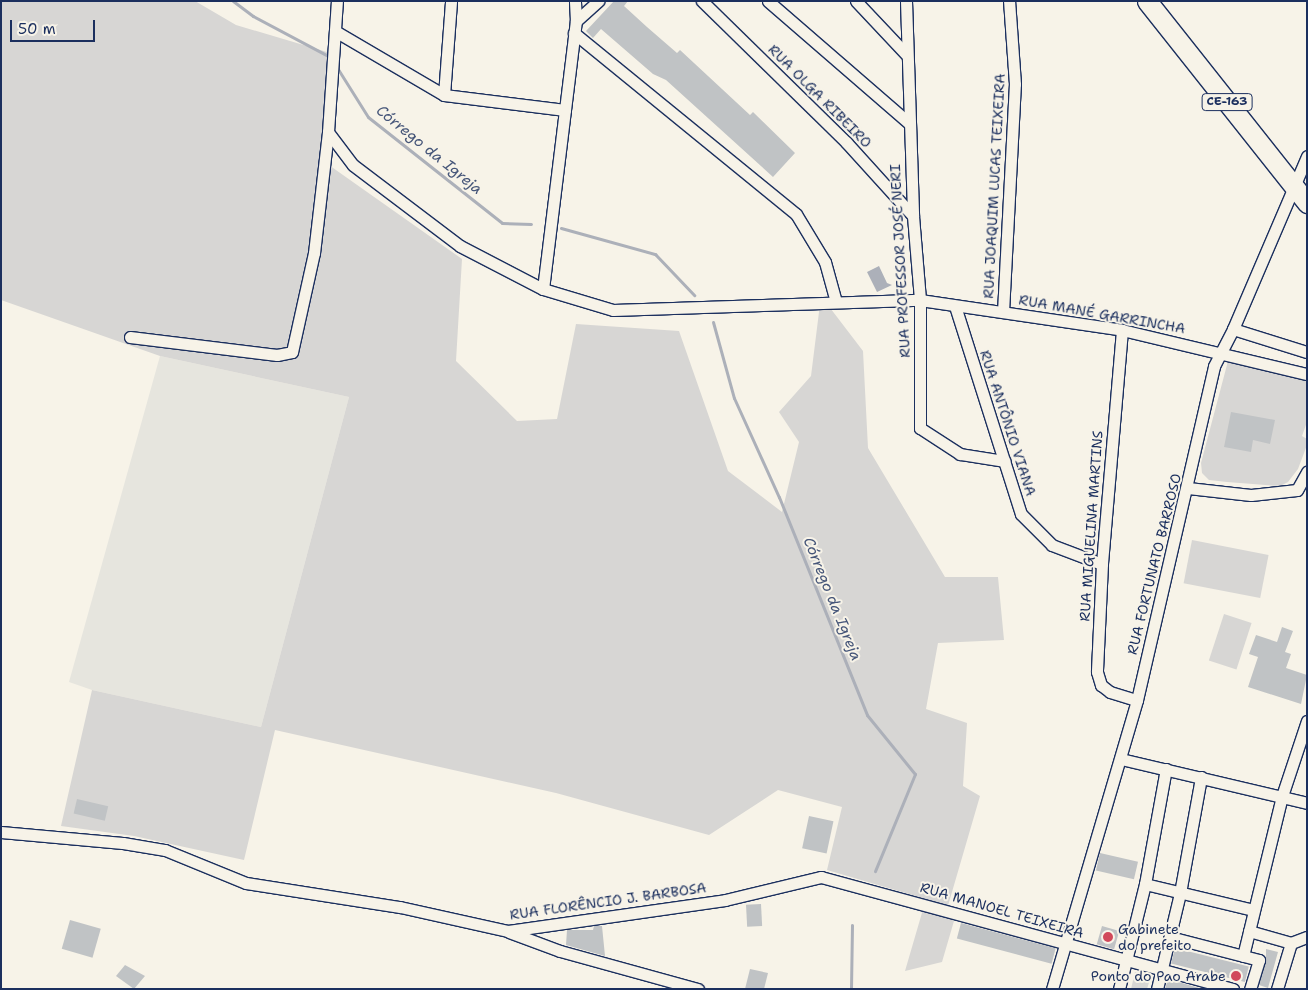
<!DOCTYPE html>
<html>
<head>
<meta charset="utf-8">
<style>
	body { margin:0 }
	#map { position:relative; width:1308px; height:990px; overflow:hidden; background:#f7f3e8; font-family:"Shantell Sans",sans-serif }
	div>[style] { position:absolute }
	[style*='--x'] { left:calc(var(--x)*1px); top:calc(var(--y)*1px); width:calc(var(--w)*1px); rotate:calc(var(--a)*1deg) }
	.built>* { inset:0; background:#e6e5de }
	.green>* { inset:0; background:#d7d6d4; transform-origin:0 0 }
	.water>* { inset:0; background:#acb0b9 }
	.stream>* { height:3px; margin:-1.5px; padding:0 1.5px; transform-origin:1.5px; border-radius:1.5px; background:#acb0b9 }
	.building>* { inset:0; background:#c0c3c5; transform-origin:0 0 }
	.roads { filter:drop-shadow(1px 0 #1b2f5e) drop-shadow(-1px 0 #1b2f5e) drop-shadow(0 1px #1b2f5e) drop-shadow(0 -1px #1b2f5e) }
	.street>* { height:11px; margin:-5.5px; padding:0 5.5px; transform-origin:5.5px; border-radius:5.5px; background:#f7f3e8 }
	.primary>* { height:19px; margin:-9.5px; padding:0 9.5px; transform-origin:9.5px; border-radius:9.5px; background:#f7f3e8 }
	.dots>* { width:14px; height:14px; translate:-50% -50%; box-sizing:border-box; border:2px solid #f7f3e8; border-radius:50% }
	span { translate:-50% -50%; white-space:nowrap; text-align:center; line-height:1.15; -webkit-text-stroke:4px #f7f3e8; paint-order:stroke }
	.shield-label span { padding:1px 4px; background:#f7f3e8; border:1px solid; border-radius:4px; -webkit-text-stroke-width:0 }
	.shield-label { font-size:12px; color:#1b2f5e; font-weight:700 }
	.street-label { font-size:14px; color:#1b2f5e }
	.poi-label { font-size:14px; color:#1b2f5e }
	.left { translate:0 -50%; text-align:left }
	.right { translate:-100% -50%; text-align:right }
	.water-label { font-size:15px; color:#465679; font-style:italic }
	.frame { position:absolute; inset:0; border:2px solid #1b2f5e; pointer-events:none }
	.scale { position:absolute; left:10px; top:20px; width:85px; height:22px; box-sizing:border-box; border:2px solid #1b2f5e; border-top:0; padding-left:6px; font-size:15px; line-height:18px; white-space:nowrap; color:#1b2f5e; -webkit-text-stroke:4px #f7f3e8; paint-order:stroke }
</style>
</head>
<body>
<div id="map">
	<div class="built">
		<div style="clip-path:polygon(160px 356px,349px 397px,261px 727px,92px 690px,69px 682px)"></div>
	</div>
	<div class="green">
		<div style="clip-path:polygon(1px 1px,195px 1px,236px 25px,327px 52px,326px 163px,462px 259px,456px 361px,517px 421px,557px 419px,576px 324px,679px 331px,728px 471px,782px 512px,799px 442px,779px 412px,811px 376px,821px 296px,863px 351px,868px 448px,945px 577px,998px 577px,1004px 640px,938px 643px,926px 709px,967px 723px,963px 786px,980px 796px,945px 916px,954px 921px,942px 962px,905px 971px,926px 899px,827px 870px,842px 807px,778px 790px,709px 835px,556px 793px,275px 730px,244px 860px,134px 836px,61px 826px,92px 690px,261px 727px,349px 397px,160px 356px,1px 300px)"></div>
		<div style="clip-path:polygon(1228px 361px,1307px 379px,1307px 422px,1302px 436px,1307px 439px,1307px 445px,1298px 469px,1288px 482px,1280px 486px,1227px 482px,1209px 480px,1202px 473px,1201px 463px)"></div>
		<div style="left:1192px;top:540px;width:78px;height:44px;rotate:11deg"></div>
		<div style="left:1224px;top:614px;width:29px;height:49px;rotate:18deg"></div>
		<div style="clip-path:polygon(1135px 972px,1151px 976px,1147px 989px,1131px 989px)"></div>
	</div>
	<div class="water">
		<div style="clip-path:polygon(879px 266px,887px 283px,892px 285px,877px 292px,867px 272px)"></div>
	</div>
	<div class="stream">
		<div style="--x:233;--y:1;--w:25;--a:37"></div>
		<div style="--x:253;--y:16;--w:87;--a:28"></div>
		<div style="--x:336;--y:66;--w:60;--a:57.9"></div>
		<div style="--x:368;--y:117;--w:171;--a:38.3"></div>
		<div style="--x:502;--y:223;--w:29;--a:2"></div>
		<div style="--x:561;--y:228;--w:98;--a:15.5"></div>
		<div style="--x:655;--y:254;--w:57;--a:46.4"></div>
		<div style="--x:713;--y:322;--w:79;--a:74.6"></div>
		<div style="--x:734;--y:398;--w:109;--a:65.6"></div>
		<div style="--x:779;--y:497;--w:235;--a:68"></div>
		<div style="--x:867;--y:715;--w:76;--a:50.9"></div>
		<div style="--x:915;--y:774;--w:105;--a:112.4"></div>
		<div style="--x:851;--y:989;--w:64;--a:-89.1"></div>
	</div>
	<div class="building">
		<div style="clip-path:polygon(614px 1px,628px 1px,624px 6px,647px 27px,677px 53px,680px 50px,750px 115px,753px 112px,795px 153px,773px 177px,666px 80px,653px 74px,601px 29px,593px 38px,586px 31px)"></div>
		<div style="clip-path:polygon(1231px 412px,1275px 420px,1270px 444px,1253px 440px,1251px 452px,1224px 447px)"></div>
		<div style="clip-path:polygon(1282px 627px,1293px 631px,1285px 652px,1291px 654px,1286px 668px,1307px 675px,1301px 704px,1248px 687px,1258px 657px,1249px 654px,1256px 635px,1277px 642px)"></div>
		<div style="left:77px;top:799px;width:32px;height:15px;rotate:13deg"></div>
		<div style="left:809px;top:816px;width:25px;height:33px;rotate:12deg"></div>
		<div style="left:1100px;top:853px;width:39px;height:18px;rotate:13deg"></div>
		<div style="left:761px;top:904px;width:22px;height:15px;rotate:87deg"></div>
		<div style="left:70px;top:920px;width:32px;height:30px;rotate:16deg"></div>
		<div style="left:961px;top:923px;width:98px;height:16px;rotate:15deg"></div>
		<div style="clip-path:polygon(594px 926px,602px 926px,605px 956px,566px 945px,567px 930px,593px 930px)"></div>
		<div style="left:1102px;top:926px;width:18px;height:19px;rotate:16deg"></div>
		<div style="left:1175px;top:948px;width:76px;height:16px;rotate:14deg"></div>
		<div style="clip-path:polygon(1266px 949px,1278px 952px,1268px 988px,1259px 985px,1266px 962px)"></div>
		<div style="clip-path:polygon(125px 965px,145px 976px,134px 989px,116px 976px)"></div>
		<div style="clip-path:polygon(750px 969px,768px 973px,764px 989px,745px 989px)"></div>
		<div style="clip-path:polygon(1168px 979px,1199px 988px,1199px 989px,1165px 989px)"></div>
	</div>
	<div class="roads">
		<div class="street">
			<div style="--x:702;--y:1;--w:202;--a:44.4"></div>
			<div style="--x:846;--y:142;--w:100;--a:47.8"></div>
			<div style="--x:768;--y:1;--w:186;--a:40.9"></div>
			<div style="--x:856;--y:1;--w:73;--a:46.7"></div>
			<div style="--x:906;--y:1;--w:215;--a:88.1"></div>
			<div style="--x:913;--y:216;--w:84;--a:85.2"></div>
			<div style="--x:920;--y:300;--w:128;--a:90"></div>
			<div style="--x:920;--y:428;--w:48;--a:33"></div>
			<div style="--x:960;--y:454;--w:45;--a:9"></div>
			<div style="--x:576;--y:21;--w:30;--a:-42"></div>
			<div style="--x:335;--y:31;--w:126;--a:30.4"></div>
			<div style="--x:444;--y:95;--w:122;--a:7.1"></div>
			<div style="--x:574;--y:33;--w:286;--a:39.2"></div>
			<div style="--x:796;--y:214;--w:56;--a:58.9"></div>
			<div style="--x:825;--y:262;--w:41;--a:74.6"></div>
			<div style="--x:444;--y:95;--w:94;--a:-85.7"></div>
			<div style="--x:328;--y:132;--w:41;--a:52.9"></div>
			<div style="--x:353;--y:165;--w:134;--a:37.1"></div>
			<div style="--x:460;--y:246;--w:93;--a:27.4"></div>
			<div style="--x:543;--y:289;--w:73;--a:16.7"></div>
			<div style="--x:613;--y:310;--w:307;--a:-1.9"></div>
			<div style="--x:920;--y:300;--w:204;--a:8.4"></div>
			<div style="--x:1122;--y:330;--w:190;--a:13.4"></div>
			<div style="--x:543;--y:289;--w:270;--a:-83"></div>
			<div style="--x:576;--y:21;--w:20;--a:-93"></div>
			<div style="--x:955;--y:306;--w:218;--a:72.4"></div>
			<div style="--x:1021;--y:514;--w:44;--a:45"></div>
			<div style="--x:1052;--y:545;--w:53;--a:20.8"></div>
			<div style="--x:1003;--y:312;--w:228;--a:-87"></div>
			<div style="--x:1015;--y:84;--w:83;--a:-94.1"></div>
			<div style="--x:1233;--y:329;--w:77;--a:17.3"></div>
			<div style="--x:1122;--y:330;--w:235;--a:94.9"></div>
			<div style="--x:1102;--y:564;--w:108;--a:92.7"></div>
			<div style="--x:1097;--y:672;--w:14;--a:73"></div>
			<div style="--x:1101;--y:685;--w:11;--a:38"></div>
			<div style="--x:1110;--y:692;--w:28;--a:17"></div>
			<div style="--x:130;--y:337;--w:148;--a:7"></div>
			<div style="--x:277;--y:355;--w:15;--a:-11"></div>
			<div style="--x:292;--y:352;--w:101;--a:-77.5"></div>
			<div style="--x:314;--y:253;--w:122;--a:-83.4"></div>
			<div style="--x:328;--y:132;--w:131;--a:-86.1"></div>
			<div style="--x:1188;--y:488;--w:63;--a:6.3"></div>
			<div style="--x:1251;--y:495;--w:46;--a:-6.2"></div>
			<div style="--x:1297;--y:490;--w:21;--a:-61"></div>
			<div style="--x:1121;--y:759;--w:191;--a:13.3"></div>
			<div style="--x:1;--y:832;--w:122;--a:5.2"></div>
			<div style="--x:123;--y:843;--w:43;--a:9.5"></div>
			<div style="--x:165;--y:850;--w:87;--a:22.2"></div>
			<div style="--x:246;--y:883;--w:156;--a:8.9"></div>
			<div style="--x:400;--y:907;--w:111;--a:12.5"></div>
			<div style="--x:508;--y:931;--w:219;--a:-8.1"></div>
			<div style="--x:725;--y:900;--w:99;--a:-13.5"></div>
			<div style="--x:821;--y:877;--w:427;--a:15.2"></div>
			<div style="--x:1145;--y:884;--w:111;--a:13.5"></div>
			<div style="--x:1249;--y:931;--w:44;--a:15.9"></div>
			<div style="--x:509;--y:932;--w:54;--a:20.4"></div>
			<div style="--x:560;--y:951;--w:143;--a:15.4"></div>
			<div style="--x:1170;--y:937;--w:92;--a:14.5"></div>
			<div style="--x:1259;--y:960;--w:30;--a:107"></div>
			<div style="--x:1291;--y:943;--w:17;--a:-21"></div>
			<div style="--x:1243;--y:956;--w:165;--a:-76.3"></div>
			<div style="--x:1282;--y:796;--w:79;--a:-71.6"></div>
			<div style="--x:1052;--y:989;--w:301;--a:-73.6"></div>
			<div style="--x:1137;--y:700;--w:343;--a:-77"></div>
			<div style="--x:1214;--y:366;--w:42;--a:-62.8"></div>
			<div style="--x:1233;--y:329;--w:188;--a:-66.8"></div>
			<div style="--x:1119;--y:989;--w:108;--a:-76.1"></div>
			<div style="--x:1145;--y:884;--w:117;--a:-79.7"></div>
			<div style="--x:1157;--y:989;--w:99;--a:-76.5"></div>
			<div style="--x:1180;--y:893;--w:118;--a:-79.7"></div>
			<div style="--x:1277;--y:989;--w:48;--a:-73.1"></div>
		</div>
		<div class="primary">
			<div style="--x:1147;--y:1;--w:258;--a:51.6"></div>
		</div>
	</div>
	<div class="dots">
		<div style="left:1108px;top:937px;background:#d1495b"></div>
		<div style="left:1236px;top:976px;background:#d1495b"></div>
	</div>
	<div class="shield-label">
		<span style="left:1227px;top:102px">CE-163</span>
	</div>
	<div class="street-label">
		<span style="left:820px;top:96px;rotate:45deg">RUA OLGA RIBEIRO</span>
		<span style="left:994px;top:186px;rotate:-87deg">RUA JOAQUIM LUCAS TEIXEIRA</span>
		<span style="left:900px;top:261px;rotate:-93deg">RUA PROFESSOR JOSÉ NERI</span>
		<span style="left:1102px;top:314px;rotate:10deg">RUA MANÉ GARRINCHA</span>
		<span style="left:1008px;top:423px;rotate:72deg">RUA ANTÔNIO VIANA</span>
		<span style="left:1091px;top:526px;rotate:-86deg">RUA MIGUELINA MARTINS</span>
		<span style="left:1154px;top:564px;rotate:-76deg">RUA FORTUNATO BARROSO</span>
		<span style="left:608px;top:901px;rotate:-8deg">RUA FLORÊNCIO J. BARBOSA</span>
		<span style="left:1002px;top:910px;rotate:16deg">RUA MANOEL TEIXEIRA</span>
	</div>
	<div class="poi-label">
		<span class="left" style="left:1118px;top:937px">Gabinete<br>do prefeito</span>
		<span class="right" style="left:1226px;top:976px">Ponto do Pao Arabe</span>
	</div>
	<div class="water-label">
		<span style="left:429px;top:150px;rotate:39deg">Córrego da Igreja</span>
		<span style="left:832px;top:599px;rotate:68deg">Córrego da Igreja</span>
	</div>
	<div class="frame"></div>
	<div class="scale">50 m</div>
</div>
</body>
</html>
